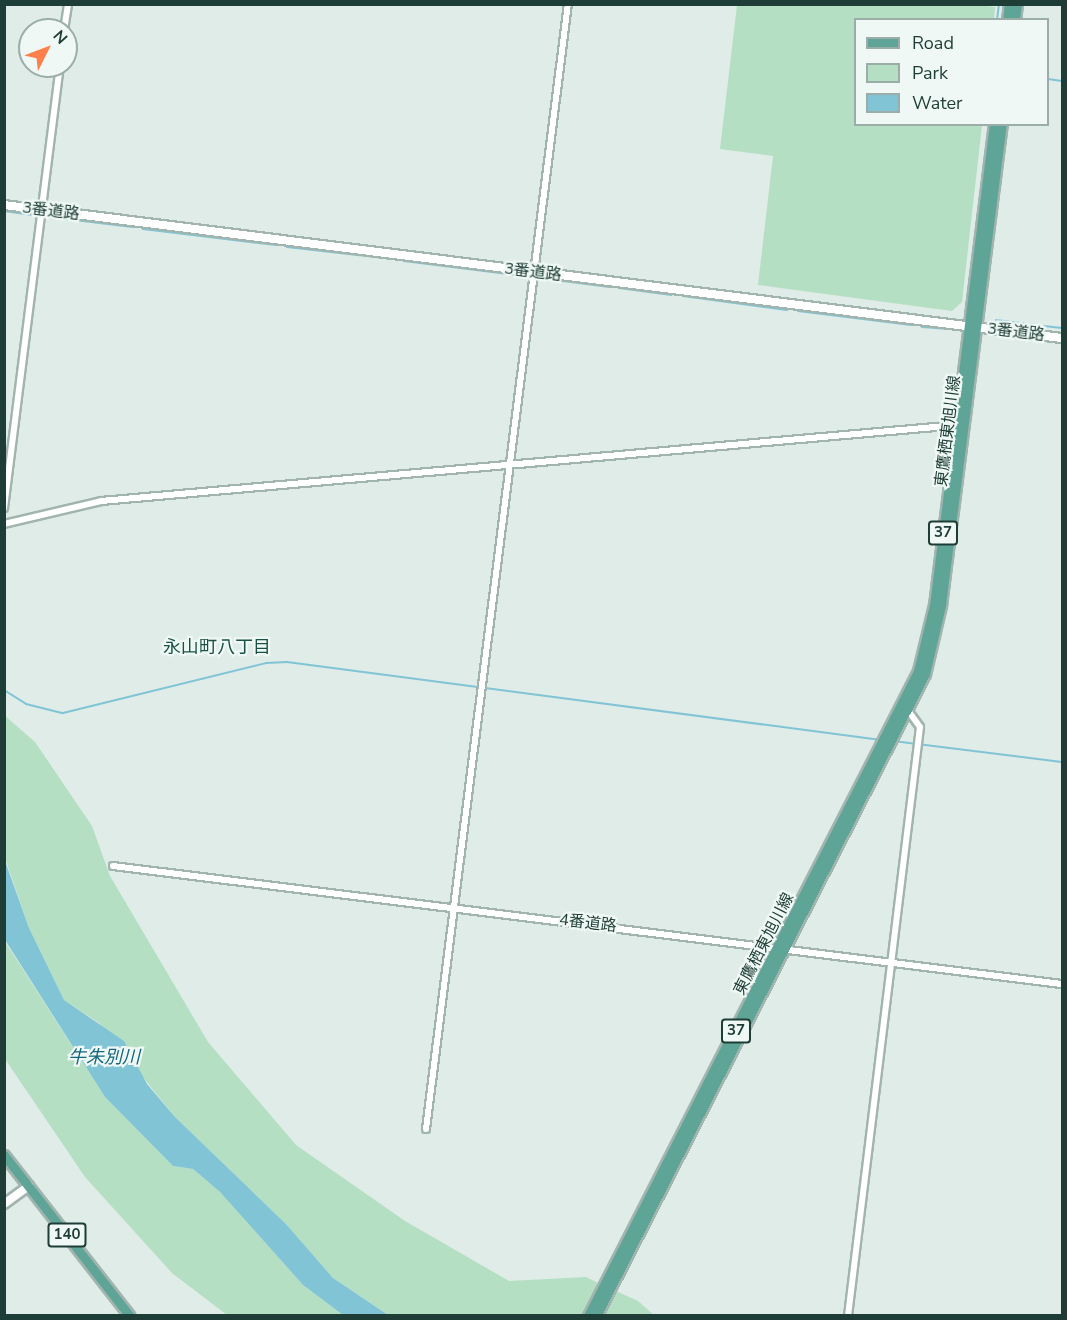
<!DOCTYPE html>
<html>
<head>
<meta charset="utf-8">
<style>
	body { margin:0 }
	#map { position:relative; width:1067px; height:1320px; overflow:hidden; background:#dfece7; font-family:"Nunito Sans","Noto Sans JP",sans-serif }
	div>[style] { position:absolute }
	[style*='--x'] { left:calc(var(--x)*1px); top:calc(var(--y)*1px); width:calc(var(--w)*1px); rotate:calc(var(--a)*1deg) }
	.green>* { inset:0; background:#b5dfc3 }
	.water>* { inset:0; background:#81c4d6 }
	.stream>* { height:2px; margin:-1px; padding:0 1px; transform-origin:1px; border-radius:1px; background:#81c4d6 }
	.roads { filter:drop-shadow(2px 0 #a1b4ae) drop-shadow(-2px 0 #a1b4ae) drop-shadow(0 2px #a1b4ae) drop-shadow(0 -2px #a1b4ae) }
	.street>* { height:6px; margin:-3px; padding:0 3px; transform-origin:3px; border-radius:3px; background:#fff }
	.secondary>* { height:8px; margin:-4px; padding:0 4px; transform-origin:4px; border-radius:4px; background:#fff }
	.primary>* { height:9px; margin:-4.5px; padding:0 4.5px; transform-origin:4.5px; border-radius:4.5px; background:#5fa597 }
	span { translate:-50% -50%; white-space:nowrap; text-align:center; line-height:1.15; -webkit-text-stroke:4.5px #eff8f4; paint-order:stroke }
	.shield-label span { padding:2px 4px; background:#eff8f4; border:2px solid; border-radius:4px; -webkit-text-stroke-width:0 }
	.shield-label { font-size:15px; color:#1e3d36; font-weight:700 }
	.street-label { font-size:16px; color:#1e3d36 }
	.neighbourhood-label { font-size:18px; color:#195146 }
	.water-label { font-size:18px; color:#13667e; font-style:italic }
	.frame { position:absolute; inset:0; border:6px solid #1e3d36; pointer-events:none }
	.legend { position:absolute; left:854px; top:18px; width:195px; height:108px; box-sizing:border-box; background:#eff8f4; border:2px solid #9bada8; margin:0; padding:8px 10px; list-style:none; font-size:18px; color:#1e3d36 }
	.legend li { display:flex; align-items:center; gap:12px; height:30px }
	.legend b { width:30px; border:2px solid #9bada8 }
	.north { position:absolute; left:18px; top:18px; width:60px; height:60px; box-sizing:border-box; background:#eff8f4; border:2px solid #9bada8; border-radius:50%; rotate:48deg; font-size:16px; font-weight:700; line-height:24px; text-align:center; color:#1e3d36 }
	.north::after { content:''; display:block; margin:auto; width:21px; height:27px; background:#ff804a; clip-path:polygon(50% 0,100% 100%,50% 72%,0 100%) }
</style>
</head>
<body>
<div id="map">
	<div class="green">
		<div style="clip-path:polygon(971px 4px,995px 7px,994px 19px,856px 20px,856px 124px,982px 125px,962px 302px,952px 311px,758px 285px,773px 156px,720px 149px,737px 5px)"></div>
		<div style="clip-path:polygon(4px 715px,35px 742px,92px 826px,110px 876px,208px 1042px,296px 1145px,405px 1221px,509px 1281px,586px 1277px,604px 1286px,588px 1315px,388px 1315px,333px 1278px,286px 1224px,175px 1117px,99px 1023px,64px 1000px,29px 928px,5px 858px)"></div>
		<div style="clip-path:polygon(4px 940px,105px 1097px,173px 1166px,193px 1169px,220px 1192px,303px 1285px,343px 1315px,227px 1315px,172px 1273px,85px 1177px,5px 1059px)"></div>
		<div style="clip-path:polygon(616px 1291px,638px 1301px,654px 1315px,603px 1315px)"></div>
	</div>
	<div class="water">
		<div style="clip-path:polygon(4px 858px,29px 928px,64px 1000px,124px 1041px,147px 1084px,175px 1117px,286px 1224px,333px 1278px,388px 1315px,343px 1315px,303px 1285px,220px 1192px,193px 1169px,173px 1166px,105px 1097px,5px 940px)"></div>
	</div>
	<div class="stream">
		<div style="--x:997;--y:20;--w:16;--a:-83"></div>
		<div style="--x:1048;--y:79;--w:14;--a:8"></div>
		<div style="--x:4;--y:211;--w:27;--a:8"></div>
		<div style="--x:50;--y:217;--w:83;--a:7"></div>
		<div style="--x:143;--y:229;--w:134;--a:6.9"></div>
		<div style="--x:287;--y:247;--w:107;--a:6.5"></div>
		<div style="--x:404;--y:261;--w:122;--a:7.1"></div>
		<div style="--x:540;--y:278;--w:70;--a:7.4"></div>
		<div style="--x:619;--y:288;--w:53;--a:7.5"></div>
		<div style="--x:683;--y:296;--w:105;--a:7.7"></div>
		<div style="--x:798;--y:311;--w:114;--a:7.1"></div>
		<div style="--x:996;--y:320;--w:40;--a:7.1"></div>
		<div style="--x:1044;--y:326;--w:18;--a:6"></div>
		<div style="--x:922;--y:327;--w:27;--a:4"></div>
		<div style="--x:4;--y:690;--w:26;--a:32"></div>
		<div style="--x:26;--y:704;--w:38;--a:14"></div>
		<div style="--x:63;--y:713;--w:209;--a:-13.8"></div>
		<div style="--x:266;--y:663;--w:21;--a:-3"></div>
		<div style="--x:287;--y:662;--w:599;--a:7.48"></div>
		<div style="--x:893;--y:741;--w:170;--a:7.1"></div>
	</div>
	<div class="roads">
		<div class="street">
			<div style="--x:64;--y:30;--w:26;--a:-81"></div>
			<div style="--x:4;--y:508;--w:446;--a:-82.8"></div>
			<div style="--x:4;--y:524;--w:100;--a:-13.3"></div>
			<div style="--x:101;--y:501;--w:860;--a:-5.07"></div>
			<div style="--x:113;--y:866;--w:956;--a:7.09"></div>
			<div style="--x:426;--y:1129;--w:1134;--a:-82.81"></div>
			<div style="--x:848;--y:1316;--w:593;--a:-83.03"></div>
			<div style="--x:920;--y:727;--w:24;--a:-126"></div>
		</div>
		<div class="secondary">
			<div style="--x:4;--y:205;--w:1066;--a:7.17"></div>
			<div style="--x:4;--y:1204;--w:31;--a:-36"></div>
		</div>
		<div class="primary">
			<div style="--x:1007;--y:20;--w:16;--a:-83"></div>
			<div style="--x:1015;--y:20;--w:16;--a:-83"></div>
			<div style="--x:4;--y:1155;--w:204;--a:52"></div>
			<div style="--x:588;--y:1316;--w:725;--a:-62.9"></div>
			<div style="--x:918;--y:671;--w:68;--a:-76.4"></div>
			<div style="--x:934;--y:605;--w:485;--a:-82.9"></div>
			<div style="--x:596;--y:1316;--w:721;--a:-62.87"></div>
			<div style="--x:925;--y:674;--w:71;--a:-76.9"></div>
			<div style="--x:941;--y:605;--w:485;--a:-82.8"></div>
		</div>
	</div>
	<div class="shield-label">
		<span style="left:943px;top:533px">37</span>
		<span style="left:736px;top:1031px">37</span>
		<span style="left:67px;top:1235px">140</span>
	</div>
	<div class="street-label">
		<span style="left:51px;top:211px;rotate:7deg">3番道路</span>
		<span style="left:533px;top:272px;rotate:7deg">3番道路</span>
		<span style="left:1016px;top:332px;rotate:7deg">3番道路</span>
		<span style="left:948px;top:431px;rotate:-83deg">東鷹栖東旭川線</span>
		<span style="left:588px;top:923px;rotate:7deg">4番道路</span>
		<span style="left:764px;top:944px;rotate:-63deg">東鷹栖東旭川線</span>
	</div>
	<div class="neighbourhood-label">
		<span style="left:217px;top:647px">永山町八丁目</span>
	</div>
	<div class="water-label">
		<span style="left:104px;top:1057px">牛朱別川</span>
	</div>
	<div class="frame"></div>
	<ul class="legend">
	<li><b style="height:8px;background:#5fa597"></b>Road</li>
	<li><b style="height:16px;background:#b5dfc3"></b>Park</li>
	<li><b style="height:16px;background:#81c4d6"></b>Water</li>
	</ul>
	<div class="north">N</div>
</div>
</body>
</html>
